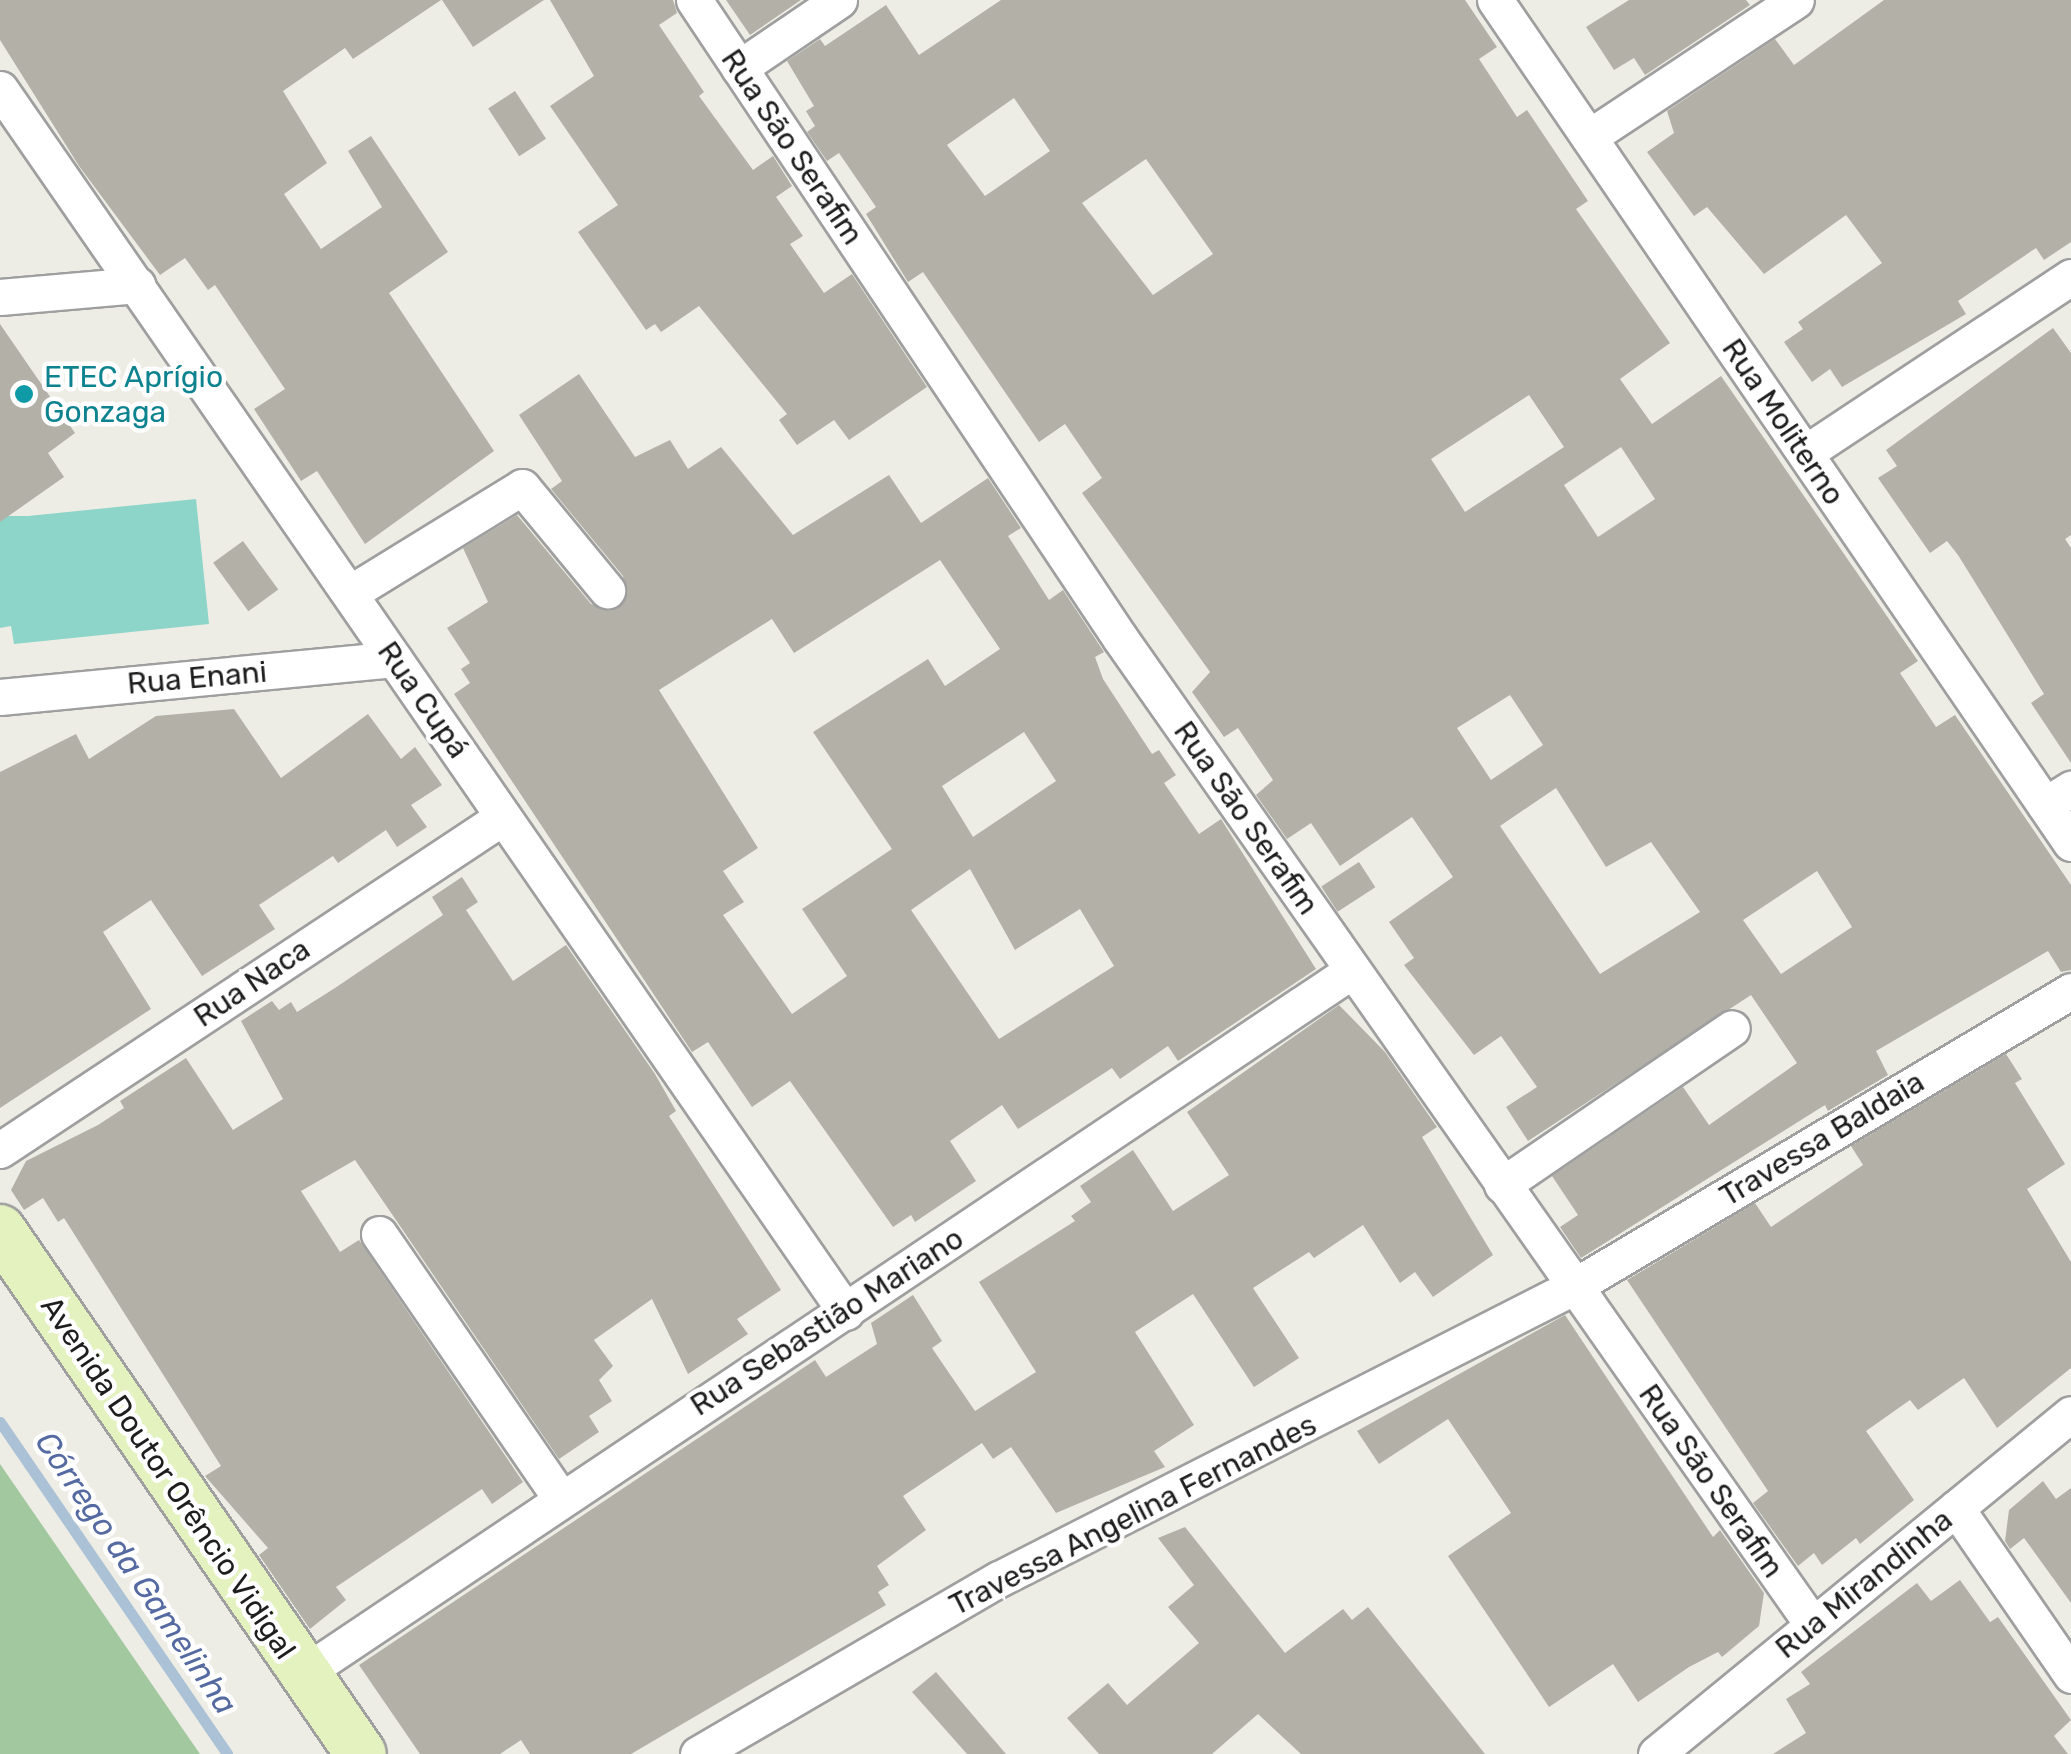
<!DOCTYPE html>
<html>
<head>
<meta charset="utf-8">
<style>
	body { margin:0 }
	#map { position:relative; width:2071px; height:1754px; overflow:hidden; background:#eeede5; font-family:Rubik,sans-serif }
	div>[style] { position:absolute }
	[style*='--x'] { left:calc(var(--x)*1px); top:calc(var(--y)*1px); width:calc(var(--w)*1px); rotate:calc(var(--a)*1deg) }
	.forest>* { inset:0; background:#a1c89f }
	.pitch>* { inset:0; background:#8dd4c9 }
	.stream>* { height:11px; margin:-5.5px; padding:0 5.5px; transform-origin:5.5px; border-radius:5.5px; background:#abc2d6 }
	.building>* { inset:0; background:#b3b0a8; transform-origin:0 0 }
	.roads { filter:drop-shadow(2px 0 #9f9f9f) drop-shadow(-2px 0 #9f9f9f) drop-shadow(0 2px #9f9f9f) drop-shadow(0 -2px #9f9f9f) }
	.street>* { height:35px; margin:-17.5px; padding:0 17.5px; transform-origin:17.5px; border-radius:17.5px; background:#fff }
	.secondary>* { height:50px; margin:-25px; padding:0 25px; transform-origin:25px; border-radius:25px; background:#e3f2bf }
	.dots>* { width:28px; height:28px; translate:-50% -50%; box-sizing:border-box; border:5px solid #fff; border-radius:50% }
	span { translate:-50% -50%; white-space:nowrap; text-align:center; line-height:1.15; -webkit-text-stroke:9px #fff; paint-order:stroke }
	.street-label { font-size:30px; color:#1e1e1e }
	.culture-label { font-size:30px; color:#0d838f }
	.left { translate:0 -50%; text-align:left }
	.water-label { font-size:32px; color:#566aa2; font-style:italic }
</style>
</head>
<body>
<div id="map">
	<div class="forest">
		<div style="clip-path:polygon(0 1464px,200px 1754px,201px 1754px,0 1754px)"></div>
	</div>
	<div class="pitch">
		<div style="clip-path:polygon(196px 499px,209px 624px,14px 644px,11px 626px,0 628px,0 504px,8px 516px,28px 516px)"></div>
	</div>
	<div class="stream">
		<div style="--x:0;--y:1422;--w:402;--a:55.6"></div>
	</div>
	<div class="building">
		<div style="clip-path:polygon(0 0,441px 0,353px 59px,345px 48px,283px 91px,327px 163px,284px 194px,321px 249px,382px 207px,348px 151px,371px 136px,448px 252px,389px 293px,494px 451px,365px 544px,317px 471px,301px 481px,254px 409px,285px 389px,215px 285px,208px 290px,185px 258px,160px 275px,79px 166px,0 40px)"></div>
		<div style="clip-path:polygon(442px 0,544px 0,473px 47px)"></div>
		<div style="clip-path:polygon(550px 0,673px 0,677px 13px,659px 25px,704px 92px,699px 96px,753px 170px,773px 156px,792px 186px,776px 197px,803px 236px,790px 244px,824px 293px,852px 274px,927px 387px,849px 440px,834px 420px,797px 445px,779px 420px,787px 414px,699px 306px,661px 332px,655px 324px,646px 330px,578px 232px,618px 205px,550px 106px,594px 76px)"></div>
		<div style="clip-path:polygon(726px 0,801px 0,750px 35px)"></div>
		<div style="clip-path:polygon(evenodd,1001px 0,1465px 0,1497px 47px,1479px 59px,1517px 117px,1527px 110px,1588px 201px,1576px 209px,1670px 343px,1620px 379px,1652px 424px,1721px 376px,1918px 661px,1900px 673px,1936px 727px,1955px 715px,2071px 885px,2071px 970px,2061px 972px,2048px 951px,1876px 1051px,1888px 1075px,1828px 1111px,1825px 1105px,1581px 1258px,1560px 1227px,1578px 1215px,1552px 1176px,1683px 1087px,1709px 1125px,1797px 1063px,1751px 995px,1528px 1141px,1506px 1107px,1537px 1087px,1501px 1036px,1474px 1055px,1404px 965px,1414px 958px,1389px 922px,1453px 877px,1412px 817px,1340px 866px,1311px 823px,1287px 839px,1256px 795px,1273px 780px,1238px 728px,1224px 737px,1192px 692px,1210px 672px,1082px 493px,1102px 478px,1065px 424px,1039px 442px,923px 272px,908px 282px,866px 214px,876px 207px,839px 153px,827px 161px,807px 132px,815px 126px,806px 111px,814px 106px,787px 61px,820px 39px,825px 46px,886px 5px,919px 55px,1001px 0,1014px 98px,1050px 151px,985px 196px,947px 145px,1014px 98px,1001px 0,1146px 159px,1213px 254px,1153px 295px,1082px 203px,1146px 159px,1001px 0,1529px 395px,1564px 447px,1465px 512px,1431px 459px,1529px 395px,1001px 0,1621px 447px,1655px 499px,1598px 537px,1564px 485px,1621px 447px,1001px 0,1510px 695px,1543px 745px,1491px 780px,1457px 728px,1510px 695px,1001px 0,1556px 788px,1606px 867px,1651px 842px,1700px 912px,1600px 974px,1500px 826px,1556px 788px,1001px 0,1817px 871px,1852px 927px,1781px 974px,1743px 920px,1817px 871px)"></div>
		<div style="clip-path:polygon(1629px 0,1746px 0,1750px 5px,1645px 75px,1634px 58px,1614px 70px,1586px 27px)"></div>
		<div style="clip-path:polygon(1884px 0,2071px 0,2071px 242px,2044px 260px,2036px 248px,1958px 301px,1966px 314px,1842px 387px,1830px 369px,1812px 382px,1784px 342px,1803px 329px,1798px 322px,1882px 263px,1846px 215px,1764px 274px,1707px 207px,1694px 216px,1647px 152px,1674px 133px,1667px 111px,1775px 39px,1794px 65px)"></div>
		<div style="left:515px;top:91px;width:57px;height:32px;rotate:57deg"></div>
		<div style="clip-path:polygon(0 324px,75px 433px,48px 453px,64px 477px,0 522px)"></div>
		<div style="clip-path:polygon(2053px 328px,2071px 353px,2071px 535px,2065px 539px,2071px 548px,2071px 763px,2031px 703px,2044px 694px,1958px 555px,1947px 541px,1930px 553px,1878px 478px,1897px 466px,1886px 450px)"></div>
		<div style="clip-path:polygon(evenodd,579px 374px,635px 457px,670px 440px,688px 469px,721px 447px,793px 535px,889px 475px,921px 523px,988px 478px,1021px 528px,1008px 536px,1049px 600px,1063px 590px,1104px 652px,1095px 657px,1103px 679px,1152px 754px,1159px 750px,1176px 775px,1164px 783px,1199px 834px,1221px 819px,1316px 969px,1178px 1061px,1168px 1046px,1120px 1079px,1112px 1068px,1018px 1129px,1002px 1105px,950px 1141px,976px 1181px,915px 1222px,911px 1215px,893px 1227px,790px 1081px,752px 1107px,708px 1042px,692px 1052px,454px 694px,470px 683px,461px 669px,470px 663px,447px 628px,488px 602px,463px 548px,517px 515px,591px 604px,610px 611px,626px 598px,623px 576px,551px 489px,562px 481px,519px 415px,579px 374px,940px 560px,1000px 649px,945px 686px,928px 659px,813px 732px,892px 849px,802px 909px,847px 976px,792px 1014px,723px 915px,744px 902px,723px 871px,758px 848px,659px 690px,772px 619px,794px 653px,940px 560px,579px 374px,1024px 732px,1056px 781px,973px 837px,942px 786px,1024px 732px,579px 374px,970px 869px,1015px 950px,1080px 909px,1114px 966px,999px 1039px,911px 910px,970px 869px)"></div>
		<div style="left:243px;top:541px;width:60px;height:37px;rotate:54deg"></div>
		<div style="clip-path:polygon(234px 709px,281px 778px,368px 714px,401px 759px,415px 747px,442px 785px,411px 805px,427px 827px,397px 847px,386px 830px,338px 863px,333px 856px,259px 905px,275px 929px,202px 976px,151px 900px,103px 932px,151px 1009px,0 1108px,0 772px,76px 734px,89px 759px,156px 716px)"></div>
		<div style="left:1359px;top:862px;width:30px;height:45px;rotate:57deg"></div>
		<div style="clip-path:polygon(462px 877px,478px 902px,466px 910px,513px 981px,566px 945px,655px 1074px,676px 1111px,669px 1116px,781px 1290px,737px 1319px,748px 1334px,688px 1374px,652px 1299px,594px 1340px,613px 1366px,599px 1380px,612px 1401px,589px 1416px,599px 1432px,559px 1459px,355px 1160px,301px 1191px,340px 1252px,359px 1240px,523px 1482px,492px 1504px,482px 1489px,336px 1587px,346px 1600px,310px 1629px,259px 1555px,268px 1548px,205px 1476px,221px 1466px,64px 1218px,58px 1222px,43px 1198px,24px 1210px,11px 1190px,26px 1161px,98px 1125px,124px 1108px,120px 1101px,186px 1058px,233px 1130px,283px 1099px,241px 1021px,272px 1001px,279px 1010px,291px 1002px,297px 1012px,335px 988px,443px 915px,432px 897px)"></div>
		<div style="clip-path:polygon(1339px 1005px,1385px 1052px,1437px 1127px,1422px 1137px,1493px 1255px,1433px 1297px,1415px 1272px,1400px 1283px,1363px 1225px,1314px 1258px,1309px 1252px,1253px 1288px,1299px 1358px,1254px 1387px,1193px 1294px,1135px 1332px,1194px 1425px,1154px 1451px,1165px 1467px,1056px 1513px,1011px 1447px,993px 1459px,982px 1443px,903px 1496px,926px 1530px,877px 1566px,889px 1585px,878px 1592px,886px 1605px,631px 1754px,530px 1754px,521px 1740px,500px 1754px,420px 1754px,359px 1665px,815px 1360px,826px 1377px,877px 1344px,871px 1323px,913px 1295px,942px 1341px,932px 1348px,975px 1411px,1036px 1372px,979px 1282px,1075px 1221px,1071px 1216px,1091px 1202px,1080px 1186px,1133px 1150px,1173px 1211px,1229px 1175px,1187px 1112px)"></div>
		<div style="clip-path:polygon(2006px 1054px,2022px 1079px,2015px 1083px,2065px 1164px,2027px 1189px,2071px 1262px,2071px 1368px,1997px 1428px,1964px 1378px,1918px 1410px,1910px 1400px,1866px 1431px,1914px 1500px,1860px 1544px,1856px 1538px,1822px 1565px,1814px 1553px,1798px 1566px,1753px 1503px,1768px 1491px,1627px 1280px,1755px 1203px,1771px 1227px,1863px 1165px,1851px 1146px)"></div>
		<div style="clip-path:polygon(1565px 1315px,1713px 1537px,1720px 1530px,1764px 1593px,1759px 1626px,1722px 1657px,1718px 1652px,1689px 1667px,1638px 1702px,1613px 1664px,1549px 1707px,1448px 1556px,1511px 1513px,1448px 1419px,1379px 1464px,1357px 1431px)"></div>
		<div style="clip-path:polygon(2043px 1481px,2056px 1499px,2071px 1488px,2071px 1603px,2024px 1538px,2010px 1549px,2005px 1541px,2009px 1510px)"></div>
		<div style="clip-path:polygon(1185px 1527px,1285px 1653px,1343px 1609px,1352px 1620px,1368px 1607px,1485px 1754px,1301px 1754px,1258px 1714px,1212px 1754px,1099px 1754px,1067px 1718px,1108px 1683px,1127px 1705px,1199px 1643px,1168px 1607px,1194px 1585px,1158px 1538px)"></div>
		<div style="clip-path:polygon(1960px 1580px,1990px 1622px,1998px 1617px,2071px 1720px,2054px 1736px,2068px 1754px,1773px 1754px,1806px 1733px,1786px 1699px,1810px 1684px,1801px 1672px,1917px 1583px,1931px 1601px)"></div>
		<div style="clip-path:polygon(936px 1672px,1006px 1754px,967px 1754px,912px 1692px)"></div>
	</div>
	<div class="roads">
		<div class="street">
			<div style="--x:694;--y:0;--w:767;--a:56.27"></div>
			<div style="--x:1120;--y:638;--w:1206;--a:54.93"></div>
			<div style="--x:1495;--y:0;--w:1021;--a:55.66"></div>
			<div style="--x:739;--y:68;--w:121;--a:-34.2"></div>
			<div style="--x:0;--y:89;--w:1487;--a:55.33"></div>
			<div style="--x:1589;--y:137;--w:248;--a:-33.5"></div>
			<div style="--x:0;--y:297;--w:138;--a:-5"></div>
			<div style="--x:1805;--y:453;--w:319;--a:-33.5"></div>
			<div style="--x:350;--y:593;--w:202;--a:-31.6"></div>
			<div style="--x:522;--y:487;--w:134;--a:50.5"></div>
			<div style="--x:0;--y:697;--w:396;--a:-5.5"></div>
			<div style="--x:2045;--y:805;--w:31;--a:-32"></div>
			<div style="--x:0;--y:1150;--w:603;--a:-33.51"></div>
			<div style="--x:1502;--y:1185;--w:278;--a:-34.3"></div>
			<div style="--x:379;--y:1234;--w:318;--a:55.5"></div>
			<div style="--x:1956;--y:1508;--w:203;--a:55.4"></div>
			<div style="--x:301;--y:1675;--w:1266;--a:-33.83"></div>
			<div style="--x:698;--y:1754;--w:348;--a:-30.2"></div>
			<div style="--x:999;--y:1579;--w:644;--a:-26.96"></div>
			<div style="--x:1573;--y:1287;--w:579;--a:-30.73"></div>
			<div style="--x:1656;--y:1754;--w:536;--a:-39.33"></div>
		</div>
		<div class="secondary">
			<div style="--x:0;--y:1230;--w:636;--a:55.44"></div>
		</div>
	</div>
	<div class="dots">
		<div style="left:24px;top:394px;background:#0f9aa8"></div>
	</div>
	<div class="street-label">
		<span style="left:792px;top:147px;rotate:56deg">Rua São Serafim</span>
		<span style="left:1783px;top:422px;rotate:56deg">Rua Moliterno</span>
		<span style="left:197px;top:678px;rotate:-5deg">Rua Enani</span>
		<span style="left:423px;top:700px;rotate:55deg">Rua Cupá</span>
		<span style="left:1246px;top:818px;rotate:55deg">Rua São Serafim</span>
		<span style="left:252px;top:983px;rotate:-34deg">Rua Naca</span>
		<span style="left:1822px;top:1139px;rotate:-31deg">Travessa Baldaia</span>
		<span style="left:827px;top:1322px;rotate:-33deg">Rua Sebastião Mariano</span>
		<span style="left:168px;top:1478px;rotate:56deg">Avenida Doutor Orêncio Vidigal</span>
		<span style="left:1711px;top:1481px;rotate:55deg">Rua São Serafim</span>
		<span style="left:1133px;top:1515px;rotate:-27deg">Travessa Angelina Fernandes</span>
		<span style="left:1864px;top:1584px;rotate:-39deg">Rua Mirandinha</span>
	</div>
	<div class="culture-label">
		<span class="left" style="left:44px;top:394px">ETEC Aprígio<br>Gonzaga</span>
	</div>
	<div class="water-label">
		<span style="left:136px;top:1573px;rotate:56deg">Córrego da Gamelinha</span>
	</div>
</div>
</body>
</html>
